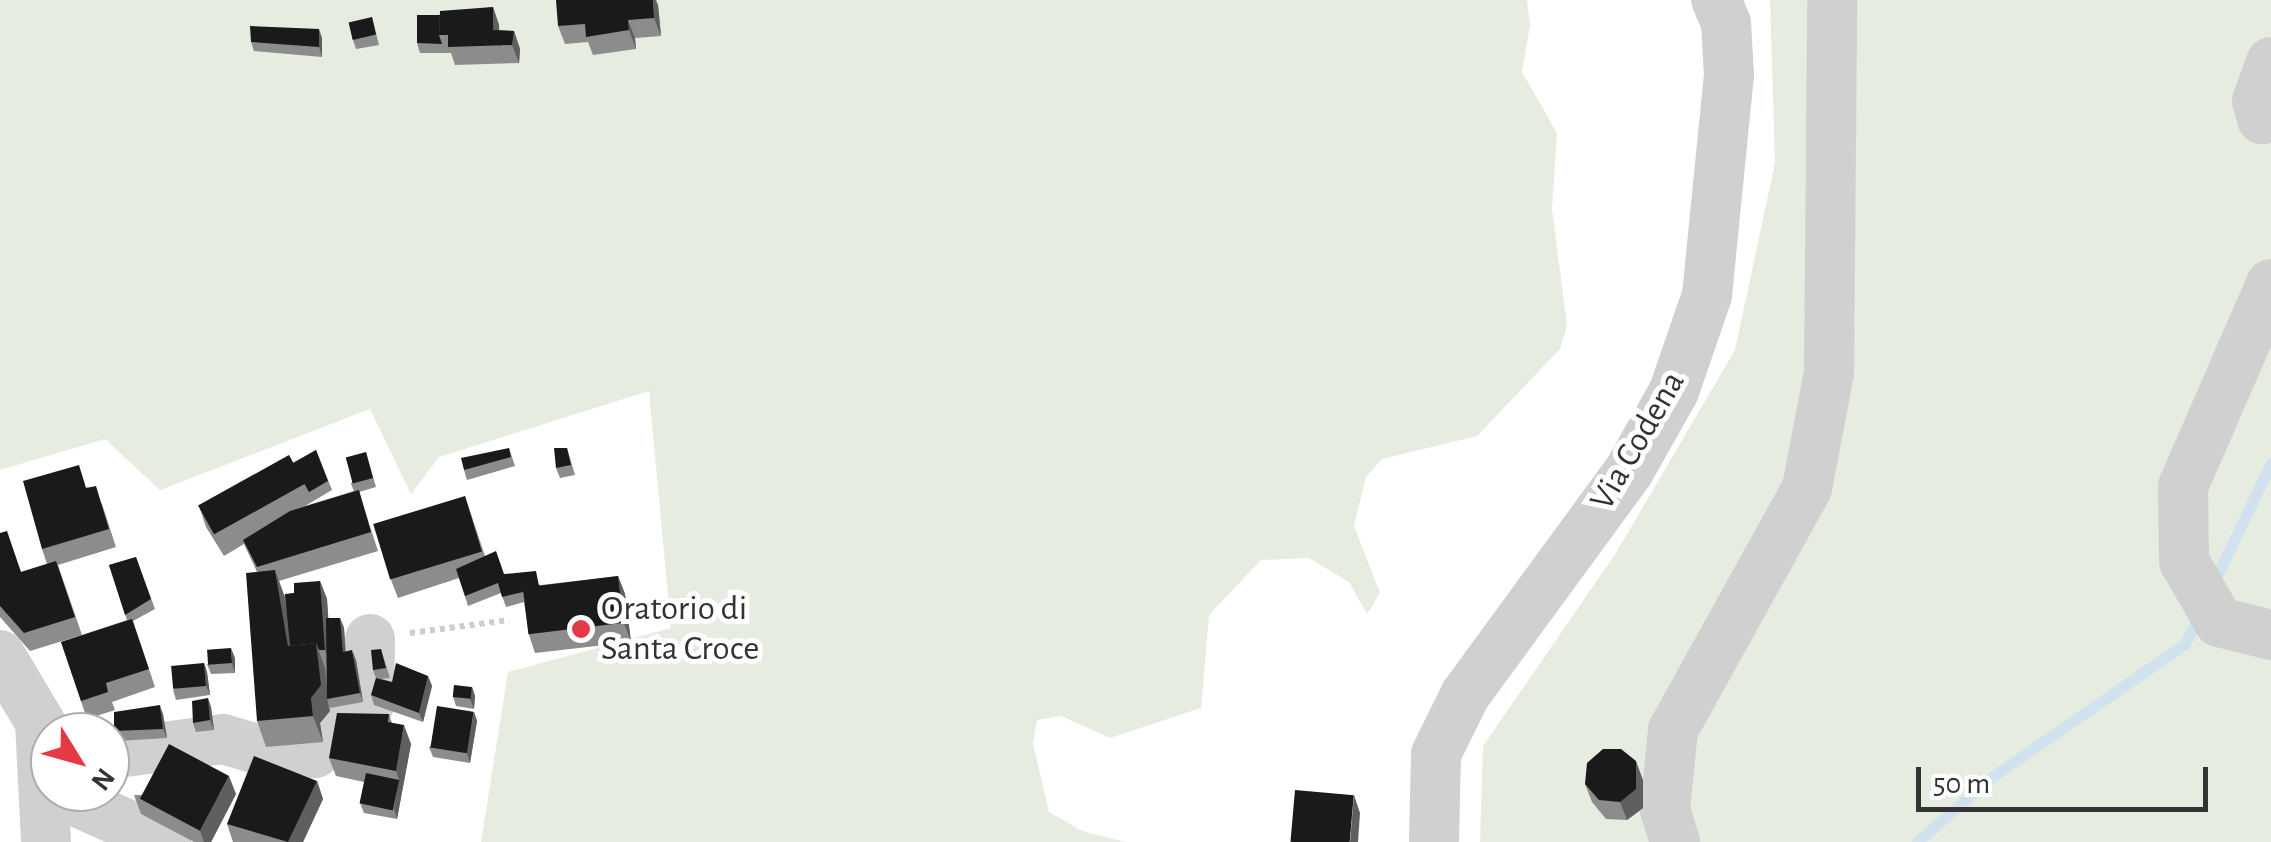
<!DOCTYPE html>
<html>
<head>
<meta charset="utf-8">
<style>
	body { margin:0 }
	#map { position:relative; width:2271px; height:842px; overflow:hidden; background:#fff; font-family:"Alegreya Sans",sans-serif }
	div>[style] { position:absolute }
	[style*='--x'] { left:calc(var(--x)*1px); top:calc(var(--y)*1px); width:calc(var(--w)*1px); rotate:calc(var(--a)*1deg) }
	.green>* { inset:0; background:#e6ecdf }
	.stream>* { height:11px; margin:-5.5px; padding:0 5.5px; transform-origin:5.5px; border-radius:5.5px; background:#cfe2ee }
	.path>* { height:6px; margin-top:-3px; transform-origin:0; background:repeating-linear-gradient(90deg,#cdcdcd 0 5px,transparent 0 10px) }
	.minor>* { height:50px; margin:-25px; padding:0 25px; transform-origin:25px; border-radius:25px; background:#d0d0d0 }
	.wall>* { inset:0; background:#8c8c8c }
	.shaded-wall>* { inset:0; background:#5f5f5f }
	.building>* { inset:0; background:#1a1a1a; transform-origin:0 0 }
	.dots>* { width:28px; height:28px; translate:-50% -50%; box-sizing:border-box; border:5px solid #fff; border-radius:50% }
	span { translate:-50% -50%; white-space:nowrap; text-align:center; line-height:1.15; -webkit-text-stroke:10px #fff; paint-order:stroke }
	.street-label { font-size:35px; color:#333 }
	.poi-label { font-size:35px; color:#333 }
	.left { translate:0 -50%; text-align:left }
	.north { position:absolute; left:30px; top:712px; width:100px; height:100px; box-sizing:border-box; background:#fff; border:2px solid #adadad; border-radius:50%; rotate:127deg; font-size:28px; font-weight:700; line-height:40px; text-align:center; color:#333 }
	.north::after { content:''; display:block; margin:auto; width:35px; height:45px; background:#e63946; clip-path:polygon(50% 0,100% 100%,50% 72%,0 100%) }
	.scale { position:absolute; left:1916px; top:767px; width:292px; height:45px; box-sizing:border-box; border:5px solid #333; border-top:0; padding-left:12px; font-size:30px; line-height:35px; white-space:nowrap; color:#333; -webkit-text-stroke:8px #fff; paint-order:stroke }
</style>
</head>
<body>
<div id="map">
	<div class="green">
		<div style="clip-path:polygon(0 0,1527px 0,1530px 25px,1522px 72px,1557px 133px,1552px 209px,1567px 326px,1560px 349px,1477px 436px,1382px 459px,1366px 477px,1354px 526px,1380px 593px,1367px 614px,1349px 582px,1309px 558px,1261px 560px,1209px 615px,1201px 708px,1110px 738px,1061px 716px,1037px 720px,1033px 744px,1049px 812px,1082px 831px,1126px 842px,481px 842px,508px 672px,671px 628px,649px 391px,439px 457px,411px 494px,370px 409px,160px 490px,105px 439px,0 470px)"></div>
		<div style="clip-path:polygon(1770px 0,2271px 0,2271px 842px,1480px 842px,1483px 746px,1616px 553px,1735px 350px,1775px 163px)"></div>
	</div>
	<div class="stream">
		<div style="--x:2213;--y:584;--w:134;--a:-64.4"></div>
		<div style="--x:1917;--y:842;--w:96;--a:-41.2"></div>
		<div style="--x:1989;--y:779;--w:238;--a:-34.6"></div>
		<div style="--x:2185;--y:644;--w:32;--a:-64"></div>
	</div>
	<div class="path">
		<div style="--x:410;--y:633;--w:100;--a:-7.5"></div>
	</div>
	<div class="minor">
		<div style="--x:2271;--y:62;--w:41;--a:109.7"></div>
		<div style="--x:2257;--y:101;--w:19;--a:74"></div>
		<div style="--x:2262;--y:119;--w:9;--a:-13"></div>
		<div style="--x:2271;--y:284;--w:220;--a:113.5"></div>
		<div style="--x:2183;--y:486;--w:75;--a:89.2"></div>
		<div style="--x:2184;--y:561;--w:70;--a:60.2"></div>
		<div style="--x:2219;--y:622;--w:54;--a:14"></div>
		<div style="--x:0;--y:655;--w:78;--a:59.2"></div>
		<div style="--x:40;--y:722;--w:120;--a:87.1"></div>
		<div style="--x:110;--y:754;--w:114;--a:-7.6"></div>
		<div style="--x:223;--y:739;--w:56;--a:16.5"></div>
		<div style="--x:277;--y:755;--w:38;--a:-3"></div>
		<div style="--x:315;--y:753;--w:45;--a:-50.4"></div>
		<div style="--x:344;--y:718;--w:29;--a:-29"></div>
		<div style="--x:369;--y:704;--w:65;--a:-89.1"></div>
		<div style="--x:55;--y:792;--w:122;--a:24.2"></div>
		<div style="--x:1434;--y:842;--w:88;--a:-88.7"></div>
		<div style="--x:1436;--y:754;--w:66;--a:-63.8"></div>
		<div style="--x:1465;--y:695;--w:278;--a:-53.8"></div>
		<div style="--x:1629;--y:471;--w:92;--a:-60.6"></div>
		<div style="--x:1674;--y:391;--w:102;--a:-71"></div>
		<div style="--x:1707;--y:295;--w:221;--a:-84.3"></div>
		<div style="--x:1729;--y:75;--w:52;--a:-93.3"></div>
		<div style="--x:1726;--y:23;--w:25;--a:-113"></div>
		<div style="--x:1675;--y:842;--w:34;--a:-107"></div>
		<div style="--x:1665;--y:809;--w:79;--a:-84.2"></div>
		<div style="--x:1673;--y:730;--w:277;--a:-61"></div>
		<div style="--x:1807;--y:488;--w:117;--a:-79.2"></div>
		<div style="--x:1829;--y:373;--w:373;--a:-89.5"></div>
	</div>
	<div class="wall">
		<div style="clip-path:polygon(658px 5px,661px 36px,635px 38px,636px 49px,593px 55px,588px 42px,565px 44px,558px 26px)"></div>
		<div style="clip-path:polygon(493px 7px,499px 25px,499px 30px,514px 31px,520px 49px,519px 63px,455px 65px,451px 53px,420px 53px,417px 43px,440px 15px)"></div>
		<div style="clip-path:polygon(372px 17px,379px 45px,356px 49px,353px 40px)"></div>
		<div style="clip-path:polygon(322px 38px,322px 57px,254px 51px,251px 42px)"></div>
		<div style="clip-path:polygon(509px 448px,515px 466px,467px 480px,464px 470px)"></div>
		<div style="clip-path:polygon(567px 448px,575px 475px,560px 478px,556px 468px)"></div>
		<div style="clip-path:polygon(316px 450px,332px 490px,305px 506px,354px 491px,351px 484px,366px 452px,376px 487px,359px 492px,378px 551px,279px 581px,284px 595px,294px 593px,320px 581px,327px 599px,328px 618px,340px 618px,344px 628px,346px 652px,356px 660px,363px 702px,330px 708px,329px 706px,330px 711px,320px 723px,323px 742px,266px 747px,257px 721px,257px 572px,244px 544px,224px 556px,206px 527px,200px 509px,293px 463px)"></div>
		<div style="clip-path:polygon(87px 487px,102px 504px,116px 547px,58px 565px,82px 635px,30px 651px,0 617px,0 533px,21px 572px,47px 564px,42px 549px)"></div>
		<div style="clip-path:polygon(465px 496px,485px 556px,504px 574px,541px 585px,618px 576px,625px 594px,631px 642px,535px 653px,529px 635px,524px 602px,506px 607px,501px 593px,468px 606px,459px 578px,398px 598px,391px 580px)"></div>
		<div style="clip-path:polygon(136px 557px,155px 609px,133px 621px,155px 687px,112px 702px,115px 710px,87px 719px,61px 642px,127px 620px,109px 565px)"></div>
		<div style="clip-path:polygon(381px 649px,390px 678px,381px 679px,392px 682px,428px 676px,432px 686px,423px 722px,374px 705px,371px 695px,376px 678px,373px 670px)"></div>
		<div style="clip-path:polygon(235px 658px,235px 673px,211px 674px,207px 664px)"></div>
		<div style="clip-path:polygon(204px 663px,207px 672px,210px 695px,176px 700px,173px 690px)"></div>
		<div style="clip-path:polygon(472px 687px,475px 696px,474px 709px,456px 706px,453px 697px)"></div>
		<div style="clip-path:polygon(208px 698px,211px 707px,214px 730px,196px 732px,193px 723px)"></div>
		<div style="clip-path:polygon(474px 712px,477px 721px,470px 763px,433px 757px,429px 747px)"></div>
		<div style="clip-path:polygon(163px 714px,167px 738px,118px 741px,114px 731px)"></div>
		<div style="clip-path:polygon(389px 714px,392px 723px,411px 744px,397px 819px,364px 813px,360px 803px,364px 782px,336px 776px,329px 758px)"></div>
		<div style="clip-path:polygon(1643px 780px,1643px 808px,1627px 820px,1606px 819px,1592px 802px,1585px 784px)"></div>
		<div style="clip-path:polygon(317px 781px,323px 799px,303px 842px,233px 842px,227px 824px)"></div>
		<div style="clip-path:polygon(236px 794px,211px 842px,194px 842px,141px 814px,134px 795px)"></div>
	</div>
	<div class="shaded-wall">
		<div style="clip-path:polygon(653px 0,656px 0,658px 5px,661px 36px,654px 18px)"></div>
		<div style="clip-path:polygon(493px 7px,499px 25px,500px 48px,493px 30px)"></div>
		<div style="clip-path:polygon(628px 20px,635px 38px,636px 49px,629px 30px)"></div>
		<div style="clip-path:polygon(319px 29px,322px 38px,322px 57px,319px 47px)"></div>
		<div style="clip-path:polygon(514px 31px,520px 49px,519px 63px,512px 45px)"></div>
		<div style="clip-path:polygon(275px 570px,284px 595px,294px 653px,288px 646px)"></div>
		<div style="clip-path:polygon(618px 576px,625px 594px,631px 642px,624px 623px)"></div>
		<div style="clip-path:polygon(320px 581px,327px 599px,332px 668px,325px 650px)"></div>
		<div style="clip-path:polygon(340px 618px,344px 628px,346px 662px,343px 652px)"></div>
		<div style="clip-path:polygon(316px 643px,325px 668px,328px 698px,327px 699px,330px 711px,320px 723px,323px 742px,313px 716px,311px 698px)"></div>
		<div style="clip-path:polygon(231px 648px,235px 658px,235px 673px,232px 663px)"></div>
		<div style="clip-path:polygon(352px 650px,356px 660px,363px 702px,360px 693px)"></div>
		<div style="clip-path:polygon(204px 663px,207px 672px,210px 695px,206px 686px)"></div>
		<div style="clip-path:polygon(428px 676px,432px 686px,423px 722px,419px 713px)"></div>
		<div style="clip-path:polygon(472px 687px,475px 696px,474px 709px,470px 699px)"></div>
		<div style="clip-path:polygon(208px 698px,211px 707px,214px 730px,210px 720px)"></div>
		<div style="clip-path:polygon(160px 705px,163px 714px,167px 738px,163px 729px)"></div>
		<div style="clip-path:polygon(474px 712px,477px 721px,470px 763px,467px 754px)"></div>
		<div style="clip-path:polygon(404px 725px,411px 744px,397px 819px,394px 809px,399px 780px,396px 771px)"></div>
		<div style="clip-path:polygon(1636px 761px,1643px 780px,1643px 808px,1627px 820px,1620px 802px)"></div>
		<div style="clip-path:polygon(229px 776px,236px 794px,211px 842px,204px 842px,200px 831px)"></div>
		<div style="clip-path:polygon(317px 781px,323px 799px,303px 842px,288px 842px)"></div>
		<div style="clip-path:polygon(1354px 795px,1360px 813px,1358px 842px,1350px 842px)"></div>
	</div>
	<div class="building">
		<div style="clip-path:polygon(556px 0,653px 0,654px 18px,628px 20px,629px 30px,586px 37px,585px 24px,558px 26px)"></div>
		<div style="clip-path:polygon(493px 7px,493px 30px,514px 31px,512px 45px,448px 47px,448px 35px,439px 35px,440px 11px)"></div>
		<div style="clip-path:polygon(417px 15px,440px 15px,439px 35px,442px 44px,417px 43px)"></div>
		<div style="left:372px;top:17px;width:18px;height:24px;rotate:77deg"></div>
		<div style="clip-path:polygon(250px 26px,319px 29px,319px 47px,251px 42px)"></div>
		<div style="clip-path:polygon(509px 448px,511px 457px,464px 470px,461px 458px)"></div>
		<div style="clip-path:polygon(554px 448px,567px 448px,571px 465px,556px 468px)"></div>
		<div style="clip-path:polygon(316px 450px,328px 481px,309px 492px,293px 463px)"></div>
		<div style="left:366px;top:452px;width:27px;height:21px;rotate:75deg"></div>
		<div style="left:289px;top:455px;width:33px;height:104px;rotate:61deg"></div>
		<div style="clip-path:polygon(79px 465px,86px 488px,96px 486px,109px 529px,42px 549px,23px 481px)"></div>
		<div style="clip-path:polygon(359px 490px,371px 532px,257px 567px,243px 540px,290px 511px)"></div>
		<div style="left:465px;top:496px;width:58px;height:96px;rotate:73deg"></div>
		<div style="clip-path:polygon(7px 531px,21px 572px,56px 561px,75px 617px,24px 633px,0 606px,0 533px)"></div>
		<div style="clip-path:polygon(496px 551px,504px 574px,536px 571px,539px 586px,523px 588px,523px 592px,502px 597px,498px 583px,465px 596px,456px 569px)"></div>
		<div style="clip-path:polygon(136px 557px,151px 599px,125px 615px,109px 565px)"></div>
		<div style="clip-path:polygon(275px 570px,288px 646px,316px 643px,321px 685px,311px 698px,313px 716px,257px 721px,246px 573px)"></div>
		<div style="left:618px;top:576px;width:47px;height:96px;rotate:83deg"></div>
		<div style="clip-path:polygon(320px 581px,325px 650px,319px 650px,316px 643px,290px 646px,285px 594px,294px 593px,294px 583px)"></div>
		<div style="clip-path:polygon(326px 618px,340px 618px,343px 652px,352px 650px,360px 693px,327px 699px)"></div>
		<div style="clip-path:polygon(132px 619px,149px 669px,106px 683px,108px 692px,81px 701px,61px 642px)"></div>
		<div style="left:231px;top:648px;width:15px;height:24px;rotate:86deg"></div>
		<div style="clip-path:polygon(381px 649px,386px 668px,373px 670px,371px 650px)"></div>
		<div style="left:204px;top:663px;width:23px;height:33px;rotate:85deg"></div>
		<div style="clip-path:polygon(396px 663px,428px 676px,419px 713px,371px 695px,376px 678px,392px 682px)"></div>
		<div style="left:454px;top:685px;width:18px;height:12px;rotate:6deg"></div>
		<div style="clip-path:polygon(208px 698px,210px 720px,193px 723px,192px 701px)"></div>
		<div style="clip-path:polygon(160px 705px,163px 729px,114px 731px,114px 712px)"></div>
		<div style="left:437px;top:706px;width:37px;height:42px;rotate:9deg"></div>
		<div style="clip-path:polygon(337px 713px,389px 714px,388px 722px,404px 725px,396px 771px,329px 758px)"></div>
		<div style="left:169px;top:744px;width:68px;height:62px;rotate:28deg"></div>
		<div style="clip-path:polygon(1603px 749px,1621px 749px,1636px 761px,1636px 789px,1620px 802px,1599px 800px,1585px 784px,1587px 763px)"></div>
		<div style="clip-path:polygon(254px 756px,317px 781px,288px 842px,227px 824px)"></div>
		<div style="left:366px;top:773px;width:34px;height:31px;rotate:12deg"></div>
		<div style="left:1295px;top:790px;width:59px;height:52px;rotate:5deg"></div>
	</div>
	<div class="dots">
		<div style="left:581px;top:629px;background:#e63946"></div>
	</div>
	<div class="street-label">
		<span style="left:1638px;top:441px;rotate:-60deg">Via Codena</span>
	</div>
	<div class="poi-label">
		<span class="left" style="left:601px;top:629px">Oratorio di<br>Santa Croce</span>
	</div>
	<div class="north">N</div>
	<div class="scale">50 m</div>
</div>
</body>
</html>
